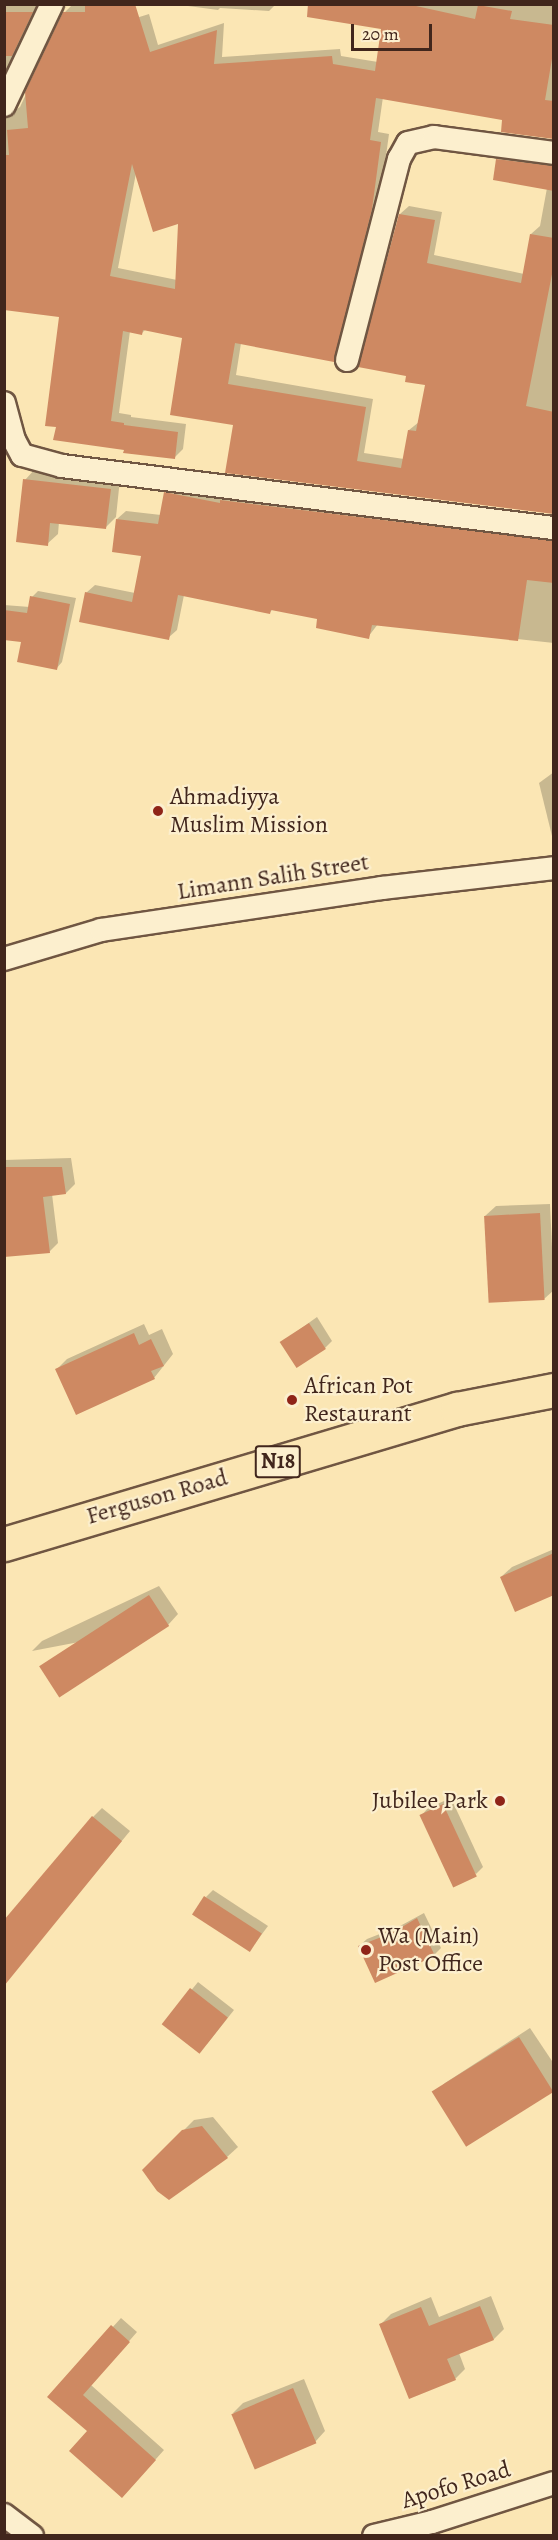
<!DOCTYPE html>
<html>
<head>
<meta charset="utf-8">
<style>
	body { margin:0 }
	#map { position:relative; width:558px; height:2540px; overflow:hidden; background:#fbe6b4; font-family:Alegreya,serif }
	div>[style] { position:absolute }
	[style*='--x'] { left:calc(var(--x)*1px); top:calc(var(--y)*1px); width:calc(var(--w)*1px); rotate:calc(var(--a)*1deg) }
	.shadow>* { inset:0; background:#0003 }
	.building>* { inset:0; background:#ce8962; transform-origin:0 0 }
	.roads { filter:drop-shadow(2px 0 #705642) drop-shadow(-2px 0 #705642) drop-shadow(0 2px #705642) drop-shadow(0 -2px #705642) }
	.street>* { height:22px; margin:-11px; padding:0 11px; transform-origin:11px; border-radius:11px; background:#fcefce }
	.highway>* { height:33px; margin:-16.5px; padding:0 16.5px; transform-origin:16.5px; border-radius:16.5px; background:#fbe6b4 }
	.dots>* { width:16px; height:16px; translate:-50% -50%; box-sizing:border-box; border:3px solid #fcefce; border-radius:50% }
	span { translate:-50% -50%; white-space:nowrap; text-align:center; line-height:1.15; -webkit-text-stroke:4.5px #fcefce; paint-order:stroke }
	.shield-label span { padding:2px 4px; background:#fcefce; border:2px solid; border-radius:4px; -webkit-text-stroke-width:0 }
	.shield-label { font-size:22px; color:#41261c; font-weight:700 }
	.poi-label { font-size:24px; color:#41261c }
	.left { translate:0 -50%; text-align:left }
	.right { translate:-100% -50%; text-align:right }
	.street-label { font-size:24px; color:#41261c }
	.frame { position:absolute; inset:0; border:6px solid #41261c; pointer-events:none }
	.scale { position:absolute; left:351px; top:24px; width:81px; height:27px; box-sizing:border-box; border:3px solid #41261c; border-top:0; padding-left:8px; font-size:18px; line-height:21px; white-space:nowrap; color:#41261c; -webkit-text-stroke:4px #fcefce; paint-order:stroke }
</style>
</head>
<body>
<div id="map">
	<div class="shadow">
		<div style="clip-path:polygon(4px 4px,40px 4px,4px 82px)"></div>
		<div style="clip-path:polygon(evenodd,73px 4px,91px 4px,91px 32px,149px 14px,158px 45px,224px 23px,222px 57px,340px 49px,341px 56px,378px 62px,383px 27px,340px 4px,554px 4px,554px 138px,504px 118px,383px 97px,378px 132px,389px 134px,380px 199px,342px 352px,333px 361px,241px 343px,236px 375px,373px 399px,364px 453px,404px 459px,409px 430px,419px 422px,426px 383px,400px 214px,409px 206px,442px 212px,434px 255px,524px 274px,531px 234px,540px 226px,547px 188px,498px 160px,506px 151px,554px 157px,554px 513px,227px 472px,235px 424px,184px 337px,146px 329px,142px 333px,130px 331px,119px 413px,131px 415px,131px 417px,186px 424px,183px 449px,175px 457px,125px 449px,57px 426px,61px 316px,4px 273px,4px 106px,14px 111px,20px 107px,64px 13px,73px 4px,136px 173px,179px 222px,177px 280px,118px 268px,136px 173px)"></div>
		<div style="clip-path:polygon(173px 4px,276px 4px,269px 11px,220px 8px,218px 10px)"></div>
		<div style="clip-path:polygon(35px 469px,120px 479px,116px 517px,106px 527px,59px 522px,58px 534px,47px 544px,25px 480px)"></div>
		<div style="clip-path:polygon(174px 485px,554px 533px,554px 643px,378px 624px,368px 637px,319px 618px,273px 609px,269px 613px,184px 595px,177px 630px,168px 638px,86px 593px,95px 585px,135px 593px,143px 555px,117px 519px,126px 511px,161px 515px,165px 493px)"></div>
		<div style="clip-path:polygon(38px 591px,76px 598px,62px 662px,56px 669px,23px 641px,4px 639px,4px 605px,30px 607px,32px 597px)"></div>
		<div style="clip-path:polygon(554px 772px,554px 836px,552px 836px,539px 783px)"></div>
		<div style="clip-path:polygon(71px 1158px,75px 1184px,66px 1193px,52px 1194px,58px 1243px,49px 1252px,4px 1207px,4px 1160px)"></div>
		<div style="clip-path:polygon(550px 1204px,554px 1290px,544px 1299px,485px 1216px,496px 1206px)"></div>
		<div style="clip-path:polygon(317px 1317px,332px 1341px,325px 1348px,282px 1342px)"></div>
		<div style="clip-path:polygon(144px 1324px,149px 1335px,162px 1329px,173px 1354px,154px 1378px,57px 1369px,67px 1359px)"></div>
		<div style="clip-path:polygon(554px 1549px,554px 1593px,501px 1577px,512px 1567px)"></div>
		<div style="clip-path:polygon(159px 1586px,178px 1614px,168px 1625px,32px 1651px,42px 1641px)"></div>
		<div style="clip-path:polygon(451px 1798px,483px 1867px,476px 1874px,421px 1816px,428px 1808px)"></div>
		<div style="clip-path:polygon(102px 1808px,130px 1831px,4px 1984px,93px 1817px)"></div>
		<div style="clip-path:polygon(213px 1890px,268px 1926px,250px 1950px,206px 1897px)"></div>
		<div style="clip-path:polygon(424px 1913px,441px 1948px,434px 1955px,359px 1946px,367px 1939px,400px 1926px)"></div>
		<div style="clip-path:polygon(198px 1982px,234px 2010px,207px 2044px,164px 2024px)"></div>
		<div style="clip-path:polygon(530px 2028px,554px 2064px,554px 2090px,468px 2145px,434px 2093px,445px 2083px)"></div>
		<div style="clip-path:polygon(213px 2117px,238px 2147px,227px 2157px,144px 2170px,194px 2120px)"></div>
		<div style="clip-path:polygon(491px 2296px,504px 2329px,494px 2339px,459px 2353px,465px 2369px,455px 2379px,381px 2324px,391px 2314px,431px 2297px,439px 2317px)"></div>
		<div style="clip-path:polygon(121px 2318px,137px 2332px,91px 2385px,164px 2450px,131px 2487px,89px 2431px,49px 2397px)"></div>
		<div style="clip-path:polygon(304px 2379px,325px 2431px,315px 2442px,233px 2413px,243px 2403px)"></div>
	</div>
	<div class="building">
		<div style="clip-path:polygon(evenodd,85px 4px,135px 4px,150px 52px,217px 30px,214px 64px,332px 56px,333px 64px,375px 71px,381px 29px,307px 17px,308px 4px,407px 4px,475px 19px,478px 5px,512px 11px,510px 19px,554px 25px,554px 47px,545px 100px,554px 101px,554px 139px,501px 132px,502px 120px,376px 98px,370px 140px,381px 142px,372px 209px,334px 362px,235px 343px,228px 384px,366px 407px,357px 461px,401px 468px,408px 430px,416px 431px,425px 385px,405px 382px,406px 376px,358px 367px,399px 214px,435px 220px,427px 263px,521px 283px,530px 234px,554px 238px,554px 264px,526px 406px,554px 412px,554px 514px,225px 473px,233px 425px,170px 415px,182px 338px,143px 330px,142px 335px,123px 331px,111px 421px,124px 423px,124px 425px,178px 432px,175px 459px,123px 453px,124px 450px,53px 440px,56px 427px,45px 426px,59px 317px,4px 310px,4px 155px,9px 155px,7px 130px,28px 128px,25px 92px,63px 12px,85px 12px,85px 4px,132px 164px,153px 232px,178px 224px,175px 289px,110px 276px,132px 164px)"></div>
		<div style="clip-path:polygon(4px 12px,33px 12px,12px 56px,4px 56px)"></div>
		<div style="clip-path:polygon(496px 159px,554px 166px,554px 191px,493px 180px)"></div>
		<div style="clip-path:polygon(23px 479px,111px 489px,106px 529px,50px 523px,48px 546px,16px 542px)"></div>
		<div style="clip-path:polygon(164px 492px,220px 503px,220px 500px,554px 541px,554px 583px,527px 580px,518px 641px,372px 625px,369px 639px,316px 628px,317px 619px,271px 610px,270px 614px,178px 595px,169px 640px,79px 622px,85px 592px,132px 602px,141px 556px,112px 552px,116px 519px,158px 524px)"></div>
		<div style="clip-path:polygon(30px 596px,70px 604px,57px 670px,17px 662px,21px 642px,4px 640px,4px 610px,27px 613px)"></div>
		<div style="clip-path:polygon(4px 1167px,62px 1167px,66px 1194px,43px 1197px,50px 1253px,4px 1257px)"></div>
		<div style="left:540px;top:1213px;width:87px;height:56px;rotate:87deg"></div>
		<div style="left:309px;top:1323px;width:31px;height:35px;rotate:57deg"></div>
		<div style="clip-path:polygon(134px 1333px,139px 1345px,151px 1339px,164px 1366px,151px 1371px,155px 1379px,76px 1415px,55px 1369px)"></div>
		<div style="clip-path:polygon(554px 1553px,554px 1595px,515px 1612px,500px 1577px)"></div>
		<div style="left:149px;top:1595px;width:37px;height:131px;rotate:57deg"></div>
		<div style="left:443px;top:1804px;width:80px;height:26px;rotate:65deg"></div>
		<div style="clip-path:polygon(92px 1816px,122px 1841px,4px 1986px,4px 1920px)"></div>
		<div style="left:204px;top:1896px;width:69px;height:22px;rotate:33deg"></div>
		<div style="clip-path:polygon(417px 1918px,435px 1956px,375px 1983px,358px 1946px,392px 1933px)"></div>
		<div style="left:190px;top:1988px;width:48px;height:46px;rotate:38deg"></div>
		<div style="left:519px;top:2037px;width:65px;height:103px;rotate:58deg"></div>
		<div style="clip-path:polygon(202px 2126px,228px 2158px,169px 2200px,157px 2191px,142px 2170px,182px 2130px)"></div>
		<div style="clip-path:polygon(480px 2306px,494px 2340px,447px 2359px,456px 2380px,409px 2399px,379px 2324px,421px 2307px,429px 2326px)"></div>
		<div style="clip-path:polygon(111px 2325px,130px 2342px,83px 2395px,156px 2460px,122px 2498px,69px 2451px,87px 2431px,47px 2397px)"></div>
		<div style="left:293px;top:2388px;width:60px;height:67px;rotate:67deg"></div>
	</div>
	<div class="roads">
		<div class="street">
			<div style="--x:4;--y:105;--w:112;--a:-64.6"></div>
			<div style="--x:347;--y:360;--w:208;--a:-75.5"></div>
			<div style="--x:399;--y:159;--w:18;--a:-61"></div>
			<div style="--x:408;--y:143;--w:27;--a:-13"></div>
			<div style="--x:434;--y:137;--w:121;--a:7.6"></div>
			<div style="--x:4;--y:403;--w:38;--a:75"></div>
			<div style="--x:14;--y:440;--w:17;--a:62"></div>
			<div style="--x:22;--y:455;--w:41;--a:15.4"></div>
			<div style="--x:62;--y:466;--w:496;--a:7.2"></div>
			<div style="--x:4;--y:959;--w:101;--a:-16.6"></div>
			<div style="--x:101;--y:930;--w:284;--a:-8.5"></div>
			<div style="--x:382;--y:888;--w:173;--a:-6.6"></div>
			<div style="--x:4;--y:2515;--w:35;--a:37"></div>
			<div style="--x:374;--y:2536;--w:60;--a:-13.6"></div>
			<div style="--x:432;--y:2522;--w:128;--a:-17.7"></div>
		</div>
		<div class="highway">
			<div style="--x:4;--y:1544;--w:473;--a:-16.6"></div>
			<div style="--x:457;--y:1409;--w:99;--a:-11.1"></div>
		</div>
	</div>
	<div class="dots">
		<div style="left:158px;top:811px;background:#8f2418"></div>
		<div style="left:292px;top:1400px;background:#8f2418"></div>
		<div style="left:500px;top:1801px;background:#8f2418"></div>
		<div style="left:366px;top:1950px;background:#8f2418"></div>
	</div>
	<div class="shield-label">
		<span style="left:278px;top:1462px">N18</span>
	</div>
	<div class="poi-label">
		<span class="left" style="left:170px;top:811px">Ahmadiyya<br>Muslim Mission</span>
		<span class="left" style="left:304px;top:1400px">African Pot<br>Restaurant</span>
		<span class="right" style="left:488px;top:1801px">Jubilee Park</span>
		<span class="left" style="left:378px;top:1950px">Wa (Main)<br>Post Office</span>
	</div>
	<div class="street-label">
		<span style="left:273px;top:877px;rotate:-9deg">Limann Salih Street</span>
		<span style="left:157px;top:1497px;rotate:-16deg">Ferguson Road</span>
		<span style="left:456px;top:2485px;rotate:-17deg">Apofo Road</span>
	</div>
	<div class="frame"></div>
	<div class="scale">20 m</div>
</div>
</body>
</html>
